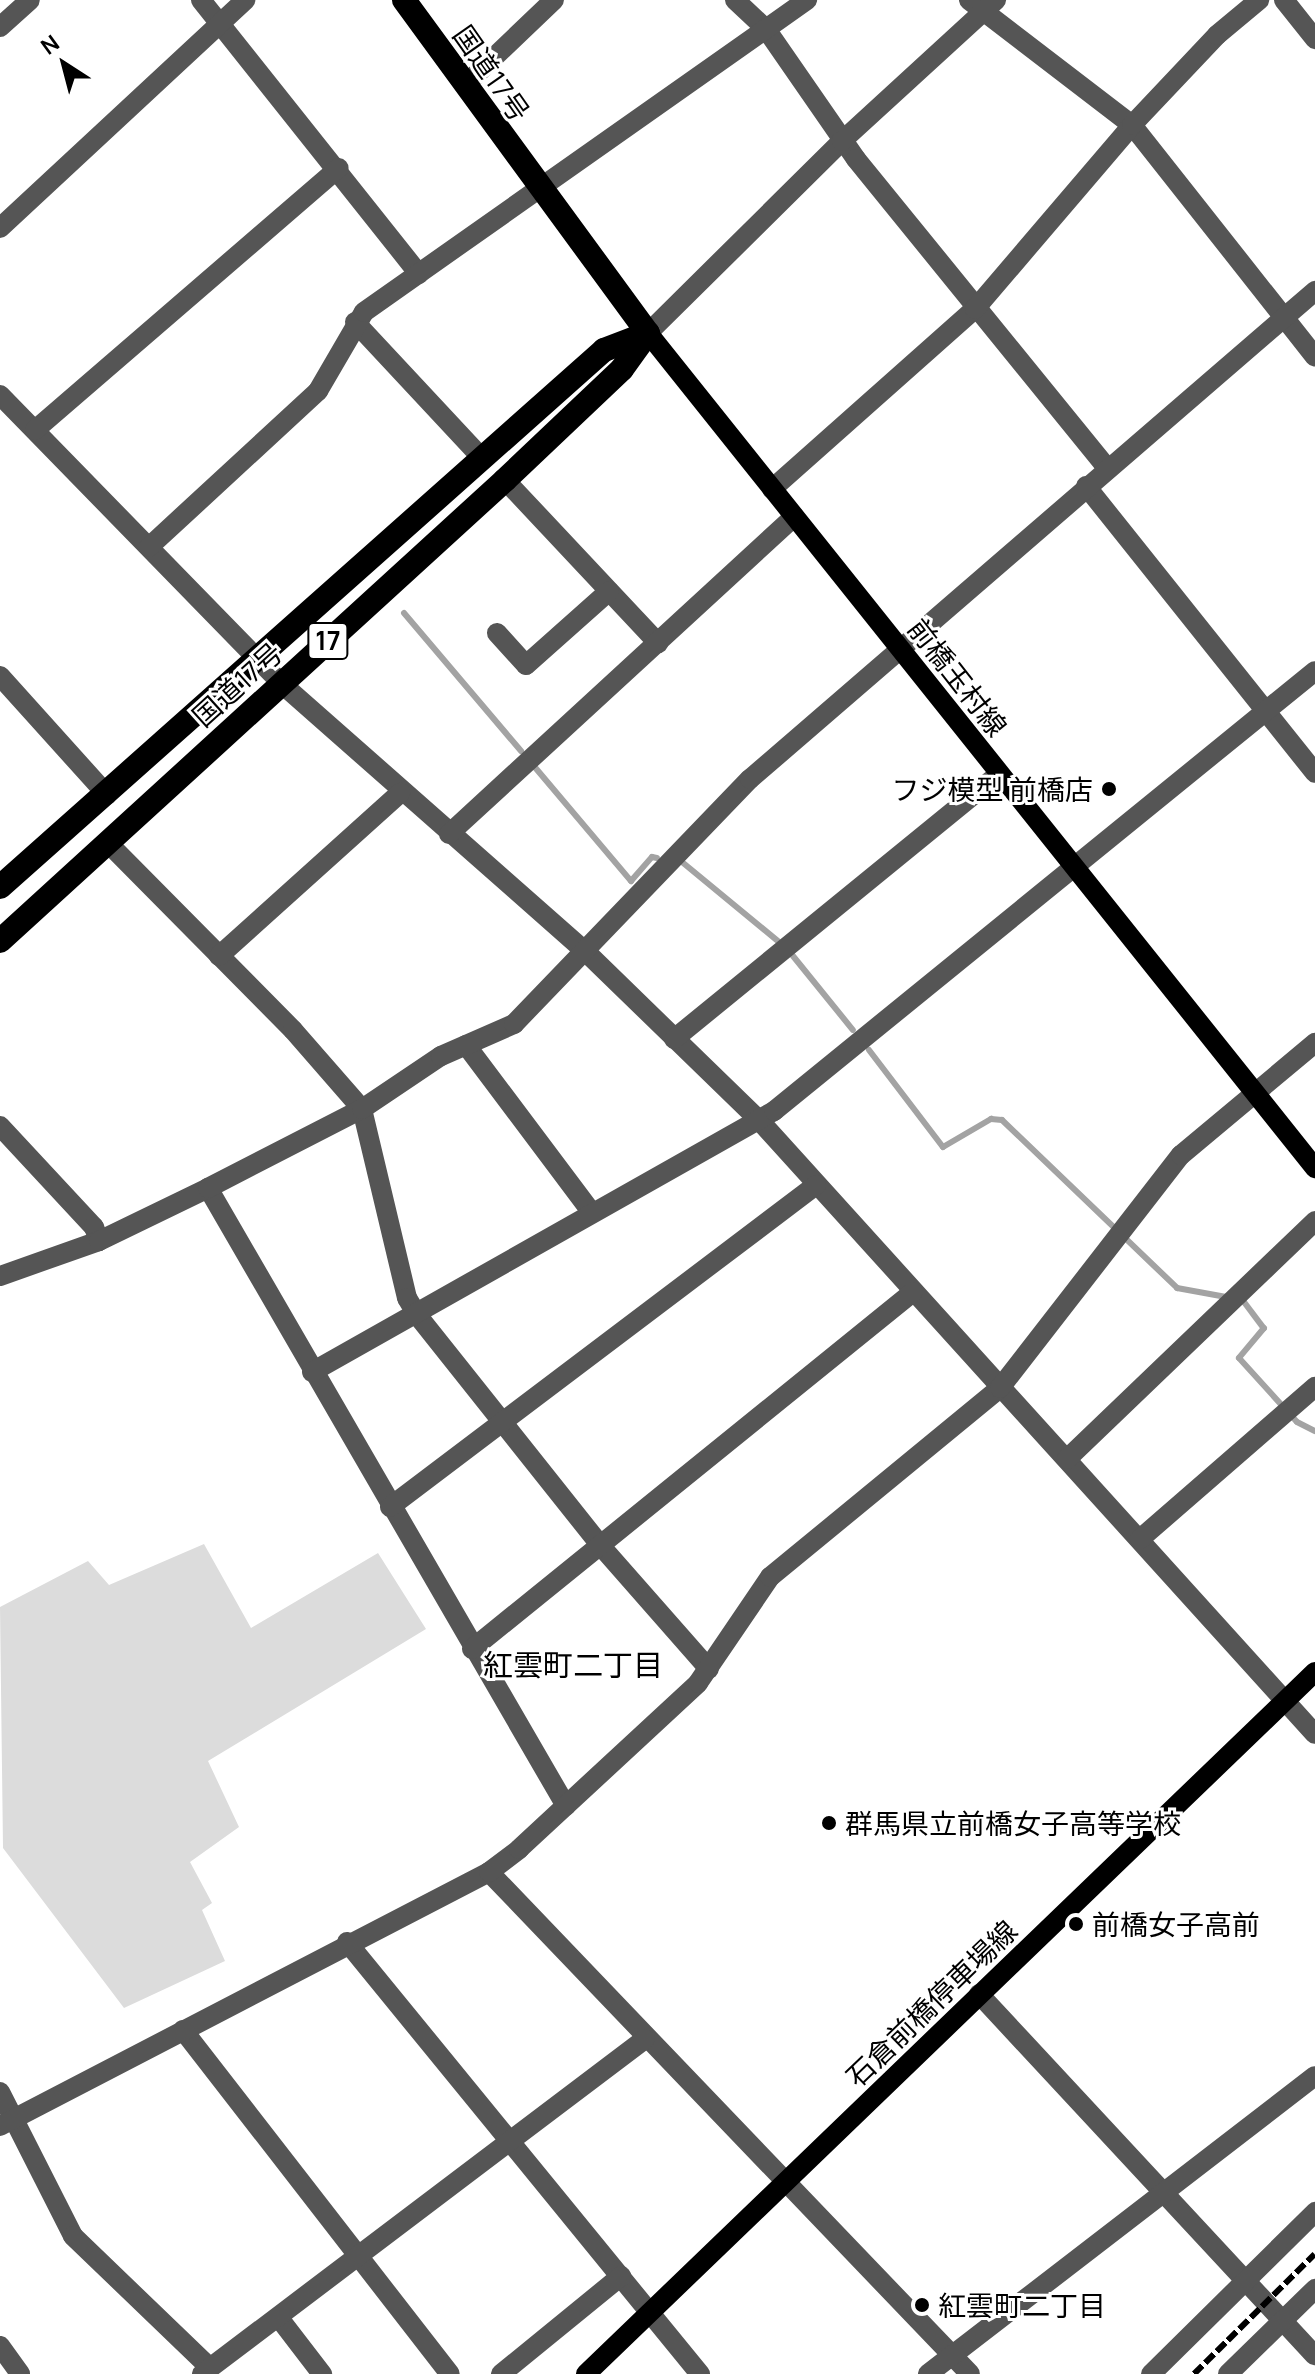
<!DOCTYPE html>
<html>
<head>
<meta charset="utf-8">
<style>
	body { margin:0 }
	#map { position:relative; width:1315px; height:2374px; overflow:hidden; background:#fff; font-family:Manrope,"Noto Sans JP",sans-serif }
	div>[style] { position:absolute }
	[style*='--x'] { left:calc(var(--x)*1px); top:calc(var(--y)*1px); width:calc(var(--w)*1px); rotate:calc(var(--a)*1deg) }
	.green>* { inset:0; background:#dcdcdc }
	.stream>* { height:6px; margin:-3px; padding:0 3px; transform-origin:3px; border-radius:3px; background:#a3a3a3 }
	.minor>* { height:20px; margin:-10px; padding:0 10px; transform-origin:10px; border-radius:10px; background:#555 }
	.major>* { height:20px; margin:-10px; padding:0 10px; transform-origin:10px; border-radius:10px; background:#000 }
	.highway>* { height:24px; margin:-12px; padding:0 12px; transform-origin:12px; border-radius:12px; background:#000 }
	.rail>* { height:6px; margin-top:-3px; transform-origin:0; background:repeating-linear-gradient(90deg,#000 0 12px,transparent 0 16px) }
	.dots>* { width:22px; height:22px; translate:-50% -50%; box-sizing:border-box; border:4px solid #fff; border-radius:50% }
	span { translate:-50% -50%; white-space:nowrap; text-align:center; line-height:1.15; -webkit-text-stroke:6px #fff; paint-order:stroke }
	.shield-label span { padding:2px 6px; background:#fff; border:2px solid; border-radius:6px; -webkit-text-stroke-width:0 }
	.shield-label { font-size:26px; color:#000; font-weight:700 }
	.street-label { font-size:28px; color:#000 }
	.poi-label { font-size:28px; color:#000 }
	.right { translate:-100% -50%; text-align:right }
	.left { translate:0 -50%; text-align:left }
	.neighbourhood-label { font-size:30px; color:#000 }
	.north { position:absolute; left:24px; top:24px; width:80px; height:80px; -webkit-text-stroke:6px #fff; paint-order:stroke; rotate:324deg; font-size:22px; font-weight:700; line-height:32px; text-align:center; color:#000 }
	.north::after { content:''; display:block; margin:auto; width:28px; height:36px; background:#000; clip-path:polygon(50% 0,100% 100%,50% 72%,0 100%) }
</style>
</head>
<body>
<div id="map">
	<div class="green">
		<div style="clip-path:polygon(204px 1544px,251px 1628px,378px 1553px,426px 1629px,208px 1761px,239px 1827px,190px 1862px,212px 1903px,202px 1910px,225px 1961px,124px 2008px,3px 1848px,0 1607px,88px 1561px,109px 1585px)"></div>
	</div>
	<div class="stream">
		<div style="--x:404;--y:613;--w:181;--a:49.7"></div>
		<div style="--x:533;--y:765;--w:152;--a:49.8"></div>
		<div style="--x:631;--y:881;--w:32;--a:-49"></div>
		<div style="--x:652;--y:857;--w:5;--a:11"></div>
		<div style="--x:682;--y:862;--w:124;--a:39.5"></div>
		<div style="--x:793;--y:956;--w:95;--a:51"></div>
		<div style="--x:869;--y:1050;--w:122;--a:52.7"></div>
		<div style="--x:943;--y:1147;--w:56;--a:-30.3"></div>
		<div style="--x:991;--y:1119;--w:11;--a:5"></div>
		<div style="--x:1002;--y:1120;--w:243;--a:43.8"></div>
		<div style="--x:1177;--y:1288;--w:50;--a:10.4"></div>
		<div style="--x:1241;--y:1298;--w:38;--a:53"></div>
		<div style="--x:1264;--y:1328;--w:39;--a:130"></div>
		<div style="--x:1239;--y:1358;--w:86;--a:47.8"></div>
		<div style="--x:1297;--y:1422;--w:20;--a:27"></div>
	</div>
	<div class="minor">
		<div style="--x:201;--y:0;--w:350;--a:51.5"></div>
		<div style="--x:735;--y:0;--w:42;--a:43.1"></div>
		<div style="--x:766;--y:29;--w:158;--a:55.3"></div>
		<div style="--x:856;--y:159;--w:398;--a:50.9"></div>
		<div style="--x:969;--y:0;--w:205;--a:37.5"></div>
		<div style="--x:1132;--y:125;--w:295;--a:51.7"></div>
		<div style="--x:1284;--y:0;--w:50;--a:51.5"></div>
		<div style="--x:0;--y:27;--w:40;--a:-42"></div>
		<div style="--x:465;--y:85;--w:123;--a:-43.7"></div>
		<div style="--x:0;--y:228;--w:335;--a:-42.9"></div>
		<div style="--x:355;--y:322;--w:186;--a:47"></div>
		<div style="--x:648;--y:333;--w:273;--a:-44.7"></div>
		<div style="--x:842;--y:141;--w:209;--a:-42.5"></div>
		<div style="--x:0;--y:395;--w:404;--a:45.7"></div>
		<div style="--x:282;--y:684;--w:404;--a:41.4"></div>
		<div style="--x:585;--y:951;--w:243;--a:44.2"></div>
		<div style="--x:759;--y:1120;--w:828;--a:47.84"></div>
		<div style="--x:35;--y:430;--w:401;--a:-40.8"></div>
		<div style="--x:505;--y:480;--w:224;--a:46.8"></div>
		<div style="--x:1086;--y:486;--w:367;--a:51.4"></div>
		<div style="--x:772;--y:489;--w:271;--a:-41.6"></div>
		<div style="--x:975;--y:309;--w:242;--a:-49.5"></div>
		<div style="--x:1132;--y:125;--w:124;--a:-46.6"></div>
		<div style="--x:1217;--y:35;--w:55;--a:-39.8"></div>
		<div style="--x:149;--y:547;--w:230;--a:-42.7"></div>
		<div style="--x:318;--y:391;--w:91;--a:-59.8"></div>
		<div style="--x:364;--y:312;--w:542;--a:-35.16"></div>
		<div style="--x:497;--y:633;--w:43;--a:47.8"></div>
		<div style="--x:526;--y:665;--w:111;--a:-41.7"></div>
		<div style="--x:0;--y:676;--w:160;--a:48"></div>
		<div style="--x:449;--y:834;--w:469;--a:-42.6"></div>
		<div style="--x:108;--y:843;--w:263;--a:45.3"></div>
		<div style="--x:293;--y:1030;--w:105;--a:48.9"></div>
		<div style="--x:362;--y:1109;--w:194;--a:76.6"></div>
		<div style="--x:407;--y:1298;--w:21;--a:59"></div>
		<div style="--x:418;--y:1316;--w:293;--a:51.5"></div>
		<div style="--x:600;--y:1545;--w:165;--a:48.7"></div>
		<div style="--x:219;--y:956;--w:244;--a:-42"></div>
		<div style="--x:674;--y:1039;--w:419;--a:-39.2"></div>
		<div style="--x:466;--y:1045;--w:210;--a:53.1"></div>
		<div style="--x:0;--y:1126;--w:138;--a:47.1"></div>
		<div style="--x:94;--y:1227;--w:15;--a:70"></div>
		<div style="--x:208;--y:1188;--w:714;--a:59.92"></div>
		<div style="--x:0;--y:1276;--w:105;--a:-19.5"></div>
		<div style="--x:99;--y:1241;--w:121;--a:-25.9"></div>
		<div style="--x:208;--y:1188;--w:173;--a:-27.2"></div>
		<div style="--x:362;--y:1109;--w:95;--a:-33.9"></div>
		<div style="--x:441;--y:1056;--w:80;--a:-23.7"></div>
		<div style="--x:514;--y:1024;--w:340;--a:-46.1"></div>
		<div style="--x:750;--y:779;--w:747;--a:-40.82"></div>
		<div style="--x:312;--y:1372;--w:531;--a:-29.46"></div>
		<div style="--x:774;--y:1111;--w:697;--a:-39.12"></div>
		<div style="--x:1067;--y:1459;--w:344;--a:-43.8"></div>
		<div style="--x:390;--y:1507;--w:534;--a:-37.08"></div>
		<div style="--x:1140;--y:1539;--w:232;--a:-41"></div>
		<div style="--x:472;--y:1649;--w:567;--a:-38.99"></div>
		<div style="--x:489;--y:1872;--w:695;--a:46.22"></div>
		<div style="--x:347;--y:1942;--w:558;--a:50.75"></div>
		<div style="--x:979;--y:1994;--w:493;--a:47.1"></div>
		<div style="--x:183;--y:2030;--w:435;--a:52.2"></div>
		<div style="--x:0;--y:2092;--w:161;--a:63.1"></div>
		<div style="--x:73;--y:2236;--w:190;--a:43.9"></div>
		<div style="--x:0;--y:2126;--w:551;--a:-27.45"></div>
		<div style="--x:489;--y:1872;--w:38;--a:-37"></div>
		<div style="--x:519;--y:1849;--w:244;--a:-42.8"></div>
		<div style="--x:698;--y:1683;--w:128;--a:-55.8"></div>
		<div style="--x:770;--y:1577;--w:298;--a:-39.4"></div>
		<div style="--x:1000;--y:1388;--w:295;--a:-52.2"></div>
		<div style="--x:1181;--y:1155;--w:175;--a:-39.9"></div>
		<div style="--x:279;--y:2318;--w:71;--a:52.5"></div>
		<div style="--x:0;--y:2346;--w:34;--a:54"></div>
		<div style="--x:202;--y:2374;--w:555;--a:-37.1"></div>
		<div style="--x:501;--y:2374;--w:155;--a:-39.2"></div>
		<div style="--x:928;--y:2374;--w:488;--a:-37.6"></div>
		<div style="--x:1151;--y:2374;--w:231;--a:-44.6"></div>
		<div style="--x:1228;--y:2374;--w:122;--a:-44.3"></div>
	</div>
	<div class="major">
		<div style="--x:648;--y:333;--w:1069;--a:51.38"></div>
		<div style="--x:586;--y:2374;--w:1012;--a:-43.92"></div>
	</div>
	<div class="highway">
		<div style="--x:404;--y:0;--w:413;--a:53.8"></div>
		<div style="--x:0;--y:887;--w:808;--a:-41.64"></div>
		<div style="--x:604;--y:350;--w:47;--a:-21.1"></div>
		<div style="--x:0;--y:941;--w:684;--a:-42.39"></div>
		<div style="--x:505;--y:480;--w:161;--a:-43.5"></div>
		<div style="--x:622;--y:369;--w:44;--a:-54.2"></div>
	</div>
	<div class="rail">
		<div style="--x:1194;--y:2374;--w:170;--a:-44.8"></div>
	</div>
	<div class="dots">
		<div style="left:1109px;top:789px;background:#000"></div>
		<div style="left:829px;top:1823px;background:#000"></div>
		<div style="left:1076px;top:1924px;background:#000"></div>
		<div style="left:922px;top:2305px;background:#000"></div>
	</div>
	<div class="shield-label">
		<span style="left:328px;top:641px">17</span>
	</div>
	<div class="street-label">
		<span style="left:492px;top:73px;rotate:55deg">国道17号</span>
		<span style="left:958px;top:677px;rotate:52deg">前橋玉村線</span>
		<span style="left:237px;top:684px;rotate:-42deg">国道17号</span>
		<span style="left:931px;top:2003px;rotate:-44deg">石倉前橋停車場線</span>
	</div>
	<div class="poi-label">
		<span class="right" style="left:1093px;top:789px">フジ模型 前橋店</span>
		<span class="left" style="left:845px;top:1823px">群馬県立前橋女子高等学校</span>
		<span class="left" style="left:1092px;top:1924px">前橋女子高前</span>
		<span class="left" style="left:938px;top:2305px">紅雲町二丁目</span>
	</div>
	<div class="neighbourhood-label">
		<span style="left:573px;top:1665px">紅雲町二丁目</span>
	</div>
	<div class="north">N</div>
</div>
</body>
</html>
